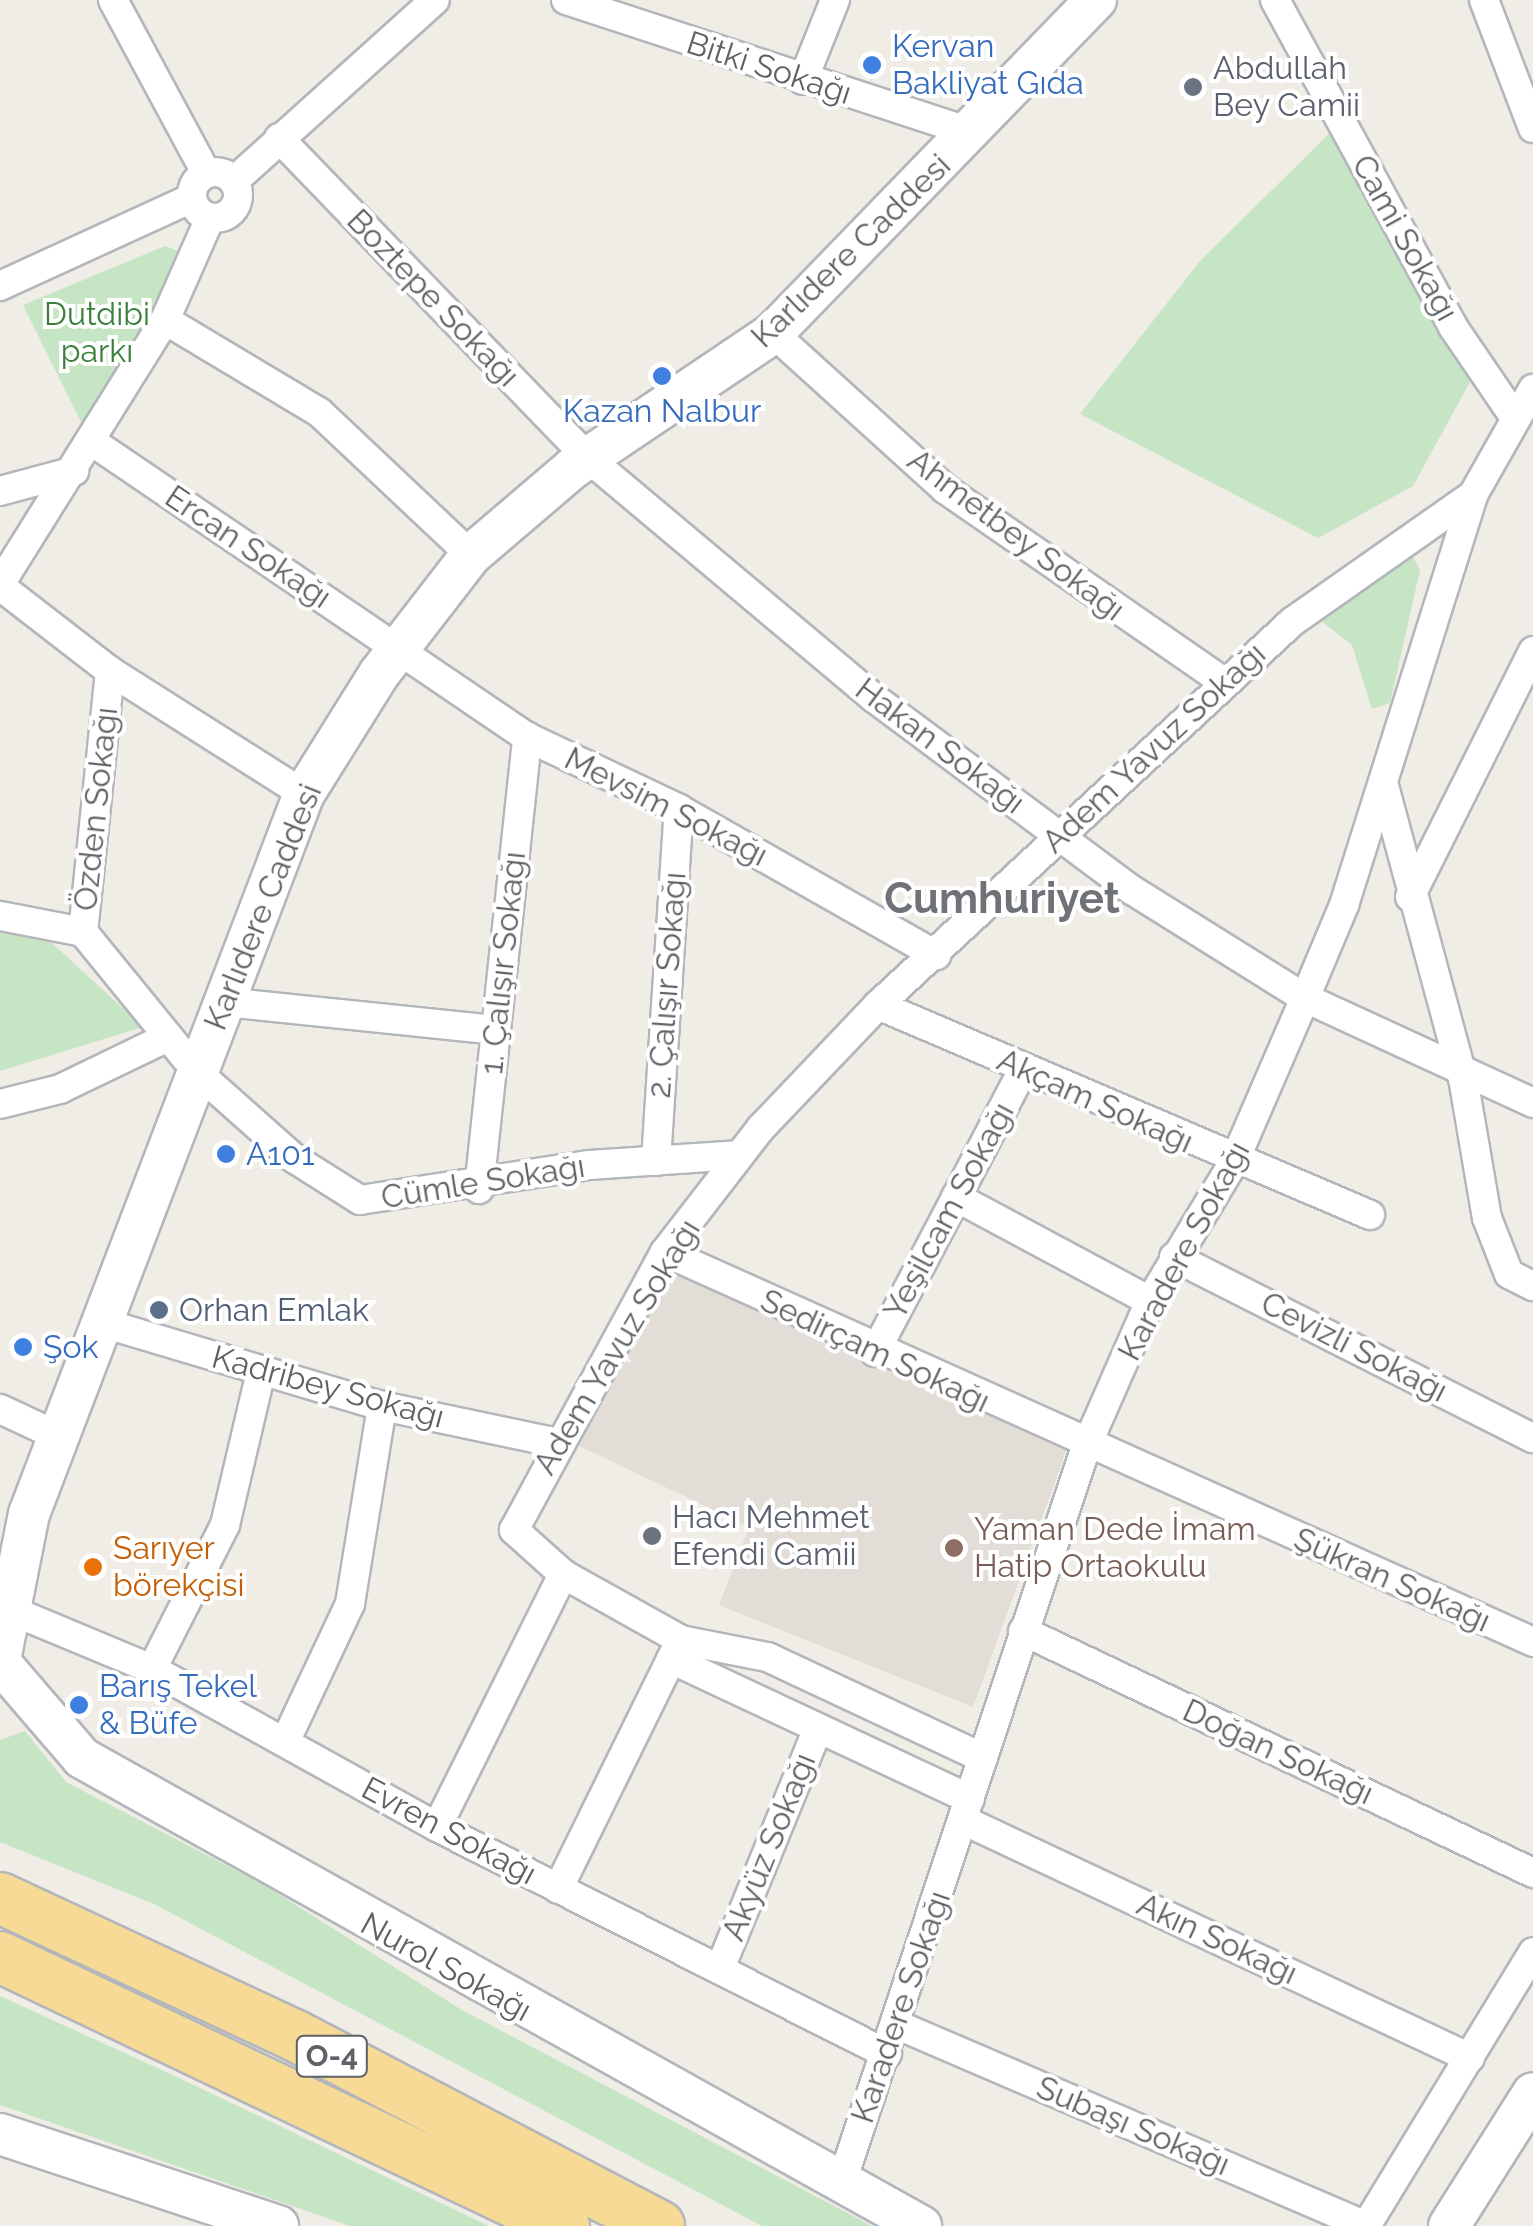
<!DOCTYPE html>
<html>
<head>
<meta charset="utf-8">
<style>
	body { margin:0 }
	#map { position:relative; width:1533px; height:2226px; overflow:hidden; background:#efede6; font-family:Raleway,sans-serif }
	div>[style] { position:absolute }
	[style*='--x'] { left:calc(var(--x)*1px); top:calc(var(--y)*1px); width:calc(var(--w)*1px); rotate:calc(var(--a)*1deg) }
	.education>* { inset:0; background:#e2ded7 }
	.green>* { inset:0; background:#c6e5c4 }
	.roads { filter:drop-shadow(2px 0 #b3b6ba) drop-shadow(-2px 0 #b3b6ba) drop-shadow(0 2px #b3b6ba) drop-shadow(0 -2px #b3b6ba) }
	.street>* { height:28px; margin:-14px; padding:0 14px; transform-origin:14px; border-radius:14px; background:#fff }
	.street>.ring { margin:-14px; padding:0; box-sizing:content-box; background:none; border:28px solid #fff; border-radius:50% }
	.secondary>* { height:40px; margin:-20px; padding:0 20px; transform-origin:20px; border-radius:20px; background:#fff }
	.highway>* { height:50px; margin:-25px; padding:0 25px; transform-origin:25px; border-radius:25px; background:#f6da96 }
	.dots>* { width:28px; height:28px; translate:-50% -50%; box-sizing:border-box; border:5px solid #fff; border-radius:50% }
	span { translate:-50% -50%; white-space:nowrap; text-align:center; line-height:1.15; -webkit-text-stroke:8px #fff; paint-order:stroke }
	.shield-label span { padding:2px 8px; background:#fff; border:2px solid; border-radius:8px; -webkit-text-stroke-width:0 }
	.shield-label { font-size:30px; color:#5e6165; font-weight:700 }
	.shop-label { font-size:32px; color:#366cbe }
	.left { translate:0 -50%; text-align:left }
	.street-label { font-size:32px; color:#5e6165 }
	.worship-label { font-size:32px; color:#5b616d }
	.park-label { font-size:32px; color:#3a803b }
	.service-label { font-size:32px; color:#4e5e75 }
	.education-label { font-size:32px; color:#785e54 }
	.food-label { font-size:32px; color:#c56008 }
	.district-label { font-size:42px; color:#6f7377; font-weight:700 }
</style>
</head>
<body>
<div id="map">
	<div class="education">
		<div style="clip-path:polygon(674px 1271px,1067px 1449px,973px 1707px,719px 1605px,749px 1527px,571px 1442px)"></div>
	</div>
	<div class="green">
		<div style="clip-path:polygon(1338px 125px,1470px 382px,1413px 486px,1318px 538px,1080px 414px,1200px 261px)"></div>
		<div style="clip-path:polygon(165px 246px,191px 256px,87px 434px,23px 305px)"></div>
		<div style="clip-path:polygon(1411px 553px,1420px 570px,1390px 703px,1372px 709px,1352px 645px,1320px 620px)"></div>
		<div style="clip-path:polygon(0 932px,52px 943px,143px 1027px,0 1071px)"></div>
		<div style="clip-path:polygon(25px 1731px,66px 1782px,264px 1885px,462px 2010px,872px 2226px,762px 2226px,154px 1904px,0 1842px,0 1740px)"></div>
		<div style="clip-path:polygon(0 1996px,177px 2077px,489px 2226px,350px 2226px,0 2105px)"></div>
	</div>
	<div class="roads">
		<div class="street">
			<div style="--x:113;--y:0;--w:196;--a:61.7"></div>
			<div style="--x:566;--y:0;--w:427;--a:18.1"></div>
			<div style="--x:1275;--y:0;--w:372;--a:61.4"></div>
			<div style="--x:1453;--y:327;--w:110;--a:55.7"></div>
			<div style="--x:1484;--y:0;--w:137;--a:69.1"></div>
			<div style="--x:803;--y:80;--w:86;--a:-68.2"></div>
			<div style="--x:279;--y:138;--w:445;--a:46"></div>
			<div style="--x:588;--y:458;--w:373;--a:40"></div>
			<div style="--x:874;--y:698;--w:322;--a:36.7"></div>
			<div style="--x:1132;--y:890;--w:204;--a:32"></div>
			<div style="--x:1305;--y:998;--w:251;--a:24.7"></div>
			<div class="ring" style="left:192px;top:172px;width:18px;height:18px"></div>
			<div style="--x:234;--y:181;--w:270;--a:-42"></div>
			<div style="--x:0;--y:286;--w:211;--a:-24.6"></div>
			<div style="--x:165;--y:320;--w:179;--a:30.9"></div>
			<div style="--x:319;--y:412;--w:209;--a:43.3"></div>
			<div style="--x:773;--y:333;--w:232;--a:42.2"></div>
			<div style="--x:945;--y:489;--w:341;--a:34.7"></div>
			<div style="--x:94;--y:443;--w:523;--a:34.18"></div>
			<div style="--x:527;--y:737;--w:168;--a:25.3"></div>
			<div style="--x:679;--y:809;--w:296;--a:29.6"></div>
			<div style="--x:0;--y:491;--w:77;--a:-15.1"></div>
			<div style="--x:0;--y:584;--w:311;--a:-58"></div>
			<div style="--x:165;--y:320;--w:111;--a:-66.2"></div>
			<div style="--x:0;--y:586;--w:139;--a:37.7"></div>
			<div style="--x:110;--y:671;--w:230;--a:32.4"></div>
			<div style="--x:110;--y:671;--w:262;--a:95.9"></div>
			<div style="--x:83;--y:932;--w:181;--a:50.8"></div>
			<div style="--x:197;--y:1072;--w:131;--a:41.6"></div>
			<div style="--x:295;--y:1159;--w:77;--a:32.2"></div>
			<div style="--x:360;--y:1200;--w:232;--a:-8.7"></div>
			<div style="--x:589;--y:1165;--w:149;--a:-3.8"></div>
			<div style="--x:1384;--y:786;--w:302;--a:74.9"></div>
			<div style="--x:1463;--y:1078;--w:142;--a:80.3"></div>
			<div style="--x:1487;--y:1218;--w:60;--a:68.6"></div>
			<div style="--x:1509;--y:1274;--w:27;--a:27"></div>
			<div style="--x:1410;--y:897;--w:275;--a:-63.4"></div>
			<div style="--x:0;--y:916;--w:85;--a:10.9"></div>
			<div style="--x:225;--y:1002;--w:272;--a:5.9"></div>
			<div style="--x:878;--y:1005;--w:535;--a:23.11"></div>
			<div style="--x:0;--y:1104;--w:62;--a:-14"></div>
			<div style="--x:60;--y:1089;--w:120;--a:-25.7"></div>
			<div style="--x:656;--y:1161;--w:353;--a:-86.3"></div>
			<div style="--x:479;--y:1189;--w:455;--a:-83.9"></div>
			<div style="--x:956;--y:1197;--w:220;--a:28.2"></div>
			<div style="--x:665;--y:1252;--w:952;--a:24.19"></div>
			<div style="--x:1174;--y:1257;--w:402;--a:26.8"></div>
			<div style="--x:103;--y:1323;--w:291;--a:16.6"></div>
			<div style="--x:382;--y:1406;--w:179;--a:11.9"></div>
			<div style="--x:875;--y:1352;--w:318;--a:-62.3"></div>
			<div style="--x:0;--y:1409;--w:64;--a:25"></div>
			<div style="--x:10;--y:1610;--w:154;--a:22.6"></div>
			<div style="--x:152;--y:1669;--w:326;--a:29"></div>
			<div style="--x:437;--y:1827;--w:504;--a:26.77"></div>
			<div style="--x:1023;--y:1631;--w:565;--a:25.38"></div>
			<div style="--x:671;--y:1659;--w:330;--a:25.1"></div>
			<div style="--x:152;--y:1669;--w:161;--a:-63.1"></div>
			<div style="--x:225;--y:1525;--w:157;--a:-76.8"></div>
			<div style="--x:285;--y:1742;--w:153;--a:-64.8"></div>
			<div style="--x:350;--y:1604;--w:201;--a:-80.8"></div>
			<div style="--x:983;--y:1758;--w:238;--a:-154.9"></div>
			<div style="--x:767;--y:1657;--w:88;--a:-168.8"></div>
			<div style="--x:681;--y:1640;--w:135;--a:-150.8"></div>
			<div style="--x:563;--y:1574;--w:66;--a:-138.1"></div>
			<div style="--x:514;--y:1530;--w:316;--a:-61.5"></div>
			<div style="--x:665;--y:1252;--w:157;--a:-52.3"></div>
			<div style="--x:761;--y:1128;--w:170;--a:-46.4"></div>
			<div style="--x:878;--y:1005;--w:564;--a:-42.77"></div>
			<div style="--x:1292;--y:622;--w:221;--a:-35.1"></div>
			<div style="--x:963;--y:1820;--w:560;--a:25.15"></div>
			<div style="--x:437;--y:1827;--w:283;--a:-63.5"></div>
			<div style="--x:558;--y:1889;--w:272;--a:-63.8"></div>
			<div style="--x:721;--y:1966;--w:257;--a:-67.8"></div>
			<div style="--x:900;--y:2026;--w:507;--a:23.23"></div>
			<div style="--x:842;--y:2181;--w:773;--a:-71.61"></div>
			<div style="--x:1086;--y:1447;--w:159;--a:-66.3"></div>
			<div style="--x:1150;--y:1301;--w:162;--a:-58.9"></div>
			<div style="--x:1234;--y:1162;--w:179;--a:-66.6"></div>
			<div style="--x:1305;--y:998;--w:101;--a:-67.2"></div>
			<div style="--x:1344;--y:905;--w:430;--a:-72.5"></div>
			<div style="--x:1473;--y:495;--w:122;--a:-60.5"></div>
			<div style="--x:1366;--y:2226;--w:321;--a:-58.6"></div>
		</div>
		<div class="secondary">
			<div style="--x:2;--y:1650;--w:139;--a:-78.8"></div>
			<div style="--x:29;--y:1514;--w:771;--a:-69.1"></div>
			<div style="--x:304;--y:794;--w:142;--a:-58"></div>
			<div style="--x:379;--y:674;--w:150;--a:-52.3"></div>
			<div style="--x:471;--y:555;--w:134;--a:-40.5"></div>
			<div style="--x:573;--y:468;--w:241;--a:-34"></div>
			<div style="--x:773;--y:333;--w:464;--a:-45.9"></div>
			<div style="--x:3;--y:1666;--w:121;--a:49.3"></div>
			<div style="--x:82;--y:1758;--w:961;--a:29.15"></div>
			<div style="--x:0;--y:2134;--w:293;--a:18.3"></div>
			<div style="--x:1449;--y:2226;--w:157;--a:-57.7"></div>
		</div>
		<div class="highway">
			<div style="--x:0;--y:1898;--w:324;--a:25"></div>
			<div style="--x:294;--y:2035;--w:412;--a:27.6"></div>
			<div style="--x:0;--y:1957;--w:625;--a:25.5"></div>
		</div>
	</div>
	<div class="dots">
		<div style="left:872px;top:65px;background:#3f7fe0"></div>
		<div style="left:1193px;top:87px;background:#6b7280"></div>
		<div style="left:662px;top:376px;background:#3f7fe0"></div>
		<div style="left:226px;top:1154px;background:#3f7fe0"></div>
		<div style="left:159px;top:1310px;background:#5c6f8a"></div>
		<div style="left:23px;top:1347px;background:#3f7fe0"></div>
		<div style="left:652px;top:1536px;background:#6b7280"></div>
		<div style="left:954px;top:1548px;background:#8d6e63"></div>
		<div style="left:93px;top:1567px;background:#e8710a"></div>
		<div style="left:79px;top:1705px;background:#3f7fe0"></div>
	</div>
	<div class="shield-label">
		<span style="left:332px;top:2056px">O-4</span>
	</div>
	<div class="shop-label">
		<span class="left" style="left:892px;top:65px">Kervan<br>Bakliyat Gıda</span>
		<span style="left:662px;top:411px">Kazan Nalbur</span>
		<span class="left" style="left:246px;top:1154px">A101</span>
		<span class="left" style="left:43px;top:1347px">Şok</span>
		<span class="left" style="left:99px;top:1705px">Barış Tekel<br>&amp; Büfe</span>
	</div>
	<div class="street-label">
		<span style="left:769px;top:68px;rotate:18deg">Bitki Sokağı</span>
		<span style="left:1405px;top:238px;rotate:61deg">Cami Sokağı</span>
		<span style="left:851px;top:251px;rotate:-44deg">Karlıdere Caddesi</span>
		<span style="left:433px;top:298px;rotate:46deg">Boztepe Sokağı</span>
		<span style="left:1016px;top:535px;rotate:37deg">Ahmetbey Sokağı</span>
		<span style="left:248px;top:547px;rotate:34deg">Ercan Sokağı</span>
		<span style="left:940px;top:746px;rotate:37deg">Hakan Sokağı</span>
		<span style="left:1154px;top:748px;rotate:-43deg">Adem Yavuz Sokağı</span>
		<span style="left:666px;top:807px;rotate:27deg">Mevsim Sokağı</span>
		<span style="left:96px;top:809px;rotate:-84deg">Özden Sokağı</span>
		<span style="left:263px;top:907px;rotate:-68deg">Karlıdere Caddesi</span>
		<span style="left:503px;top:963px;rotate:-84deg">1. Çalışır Sokağı</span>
		<span style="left:667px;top:985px;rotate:-86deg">2. Çalışır Sokağı</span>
		<span style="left:1095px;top:1101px;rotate:24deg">Akçam Sokağı</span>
		<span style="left:483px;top:1182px;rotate:-9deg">Cümle Sokağı</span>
		<span style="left:949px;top:1211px;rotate:-62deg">Yeşilcam Sokağı</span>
		<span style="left:1184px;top:1251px;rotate:-62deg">Karadere Sokağı</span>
		<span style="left:617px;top:1347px;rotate:-59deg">Adem Yavuz Sokağı</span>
		<span style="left:1354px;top:1347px;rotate:27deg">Cevizli Sokağı</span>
		<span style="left:875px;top:1351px;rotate:25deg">Sedirçam Sokağı</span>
		<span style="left:328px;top:1387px;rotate:15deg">Kadribey Sokağı</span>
		<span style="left:1392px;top:1580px;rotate:24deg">Şükran Sokağı</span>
		<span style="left:1278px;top:1752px;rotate:25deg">Doğan Sokağı</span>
		<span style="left:449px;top:1831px;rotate:28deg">Evren Sokağı</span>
		<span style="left:769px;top:1847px;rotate:-68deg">Akyüz Sokağı</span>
		<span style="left:1217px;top:1939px;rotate:25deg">Akın Sokağı</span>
		<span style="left:446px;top:1967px;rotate:29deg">Nurol Sokağı</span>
		<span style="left:901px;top:2007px;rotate:-71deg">Karadere Sokağı</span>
		<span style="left:1133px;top:2126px;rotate:23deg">Subaşı Sokağı</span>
	</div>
	<div class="worship-label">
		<span class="left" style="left:1213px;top:87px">Abdullah<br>Bey Camii</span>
		<span class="left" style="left:672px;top:1536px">Hacı Mehmet<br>Efendi Camii</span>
	</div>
	<div class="park-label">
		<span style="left:97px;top:333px">Dutdibi<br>parkı</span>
	</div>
	<div class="service-label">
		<span class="left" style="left:179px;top:1310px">Orhan Emlak</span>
	</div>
	<div class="education-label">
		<span class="left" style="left:974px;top:1548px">Yaman Dede İmam<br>Hatip Ortaokulu</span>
	</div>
	<div class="food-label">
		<span class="left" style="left:113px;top:1567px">Sarıyer<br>börekçisi</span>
	</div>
	<div class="district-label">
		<span style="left:1002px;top:899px">Cumhuriyet</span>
	</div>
</div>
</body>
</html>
